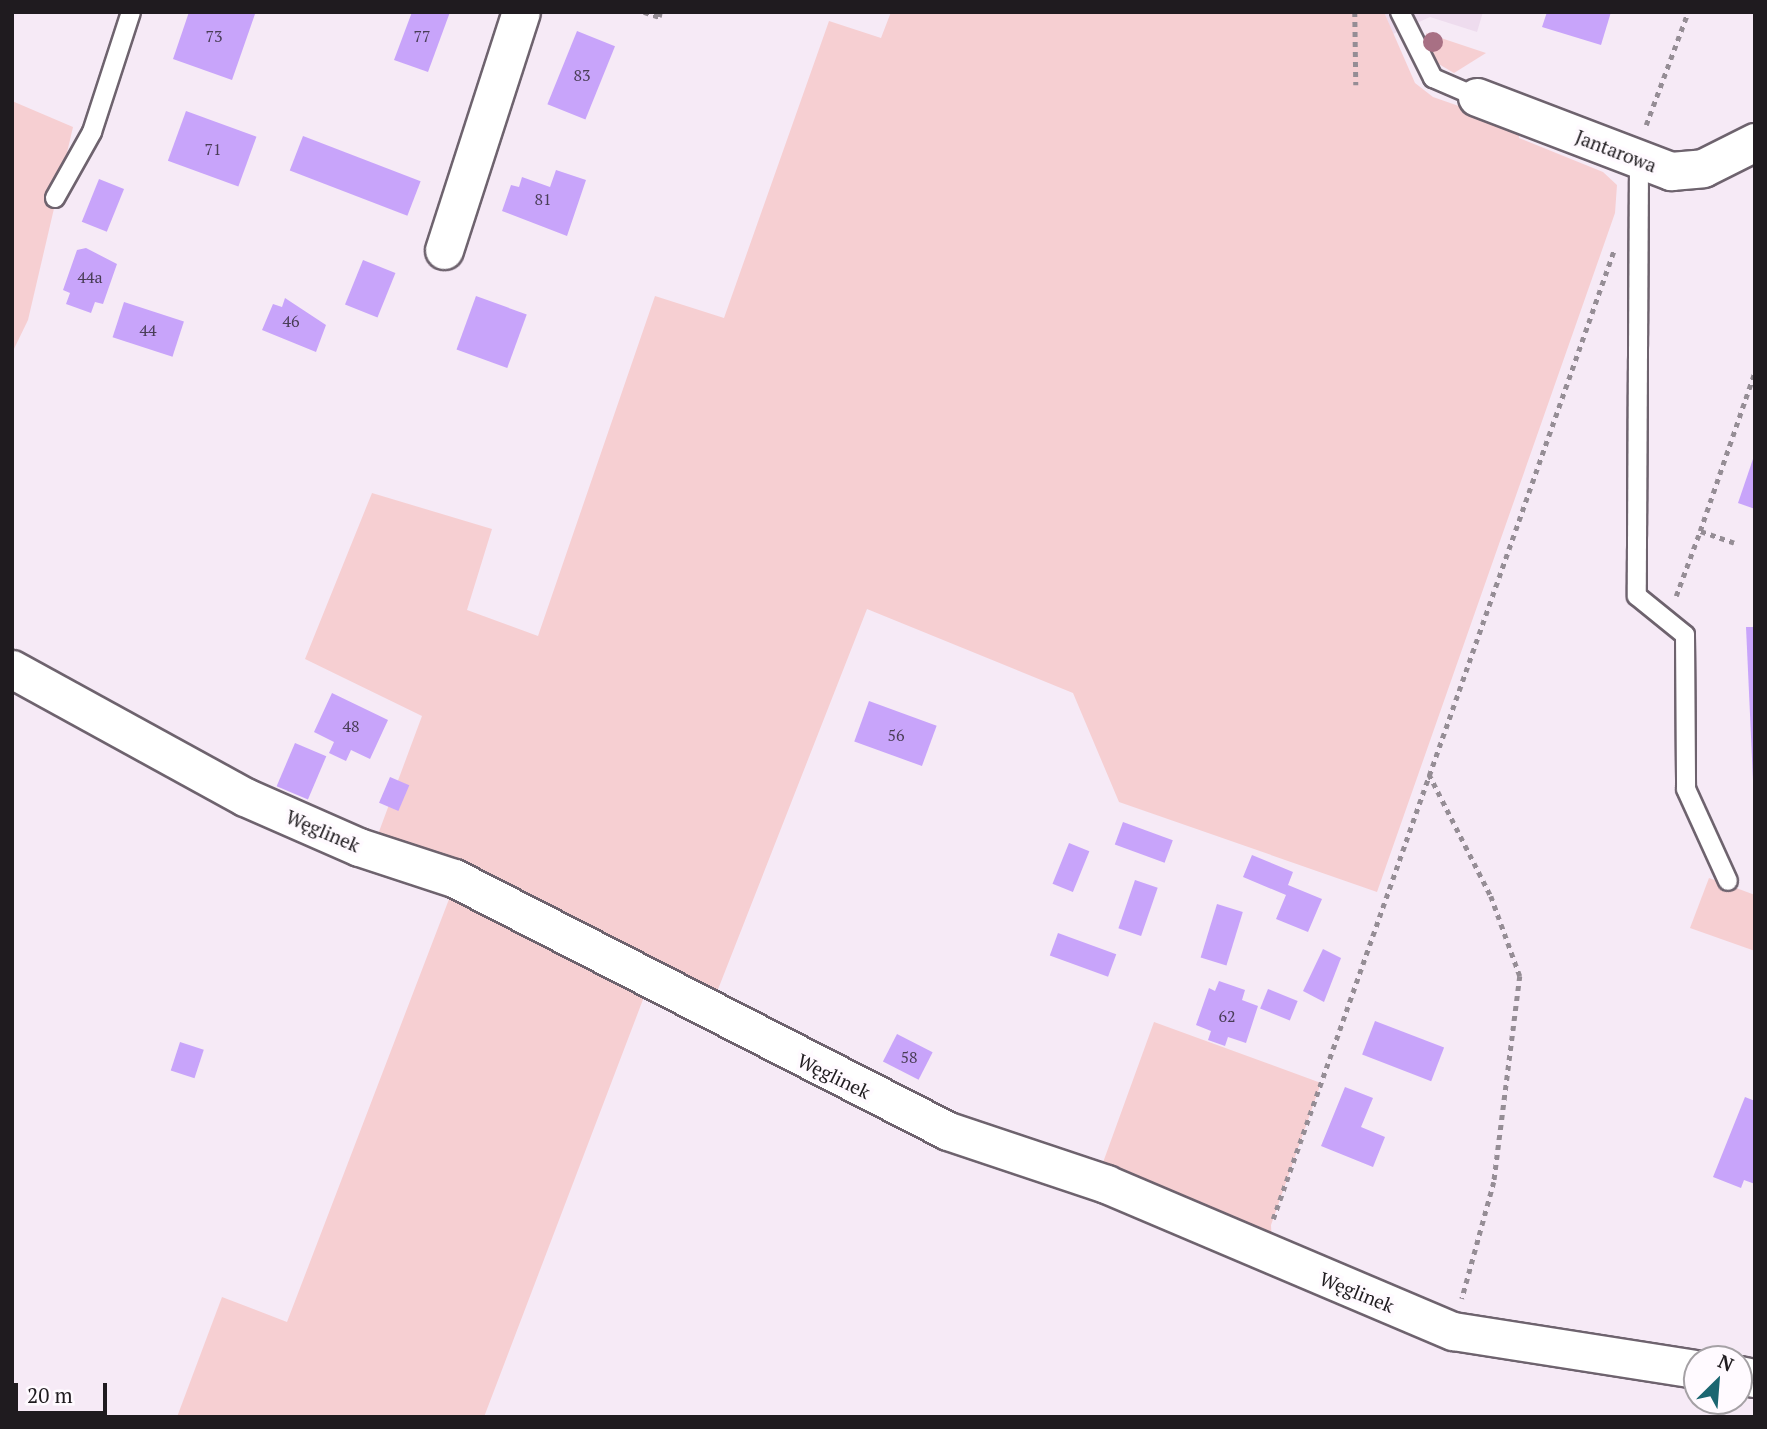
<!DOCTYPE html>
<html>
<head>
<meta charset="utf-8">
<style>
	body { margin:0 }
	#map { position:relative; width:1767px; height:1429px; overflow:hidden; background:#f6eaf6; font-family:"PT Serif",serif }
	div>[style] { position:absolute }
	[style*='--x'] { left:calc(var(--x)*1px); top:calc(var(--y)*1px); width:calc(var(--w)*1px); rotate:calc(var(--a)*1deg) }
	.built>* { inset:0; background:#eedcee }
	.green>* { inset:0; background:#f6cfd2 }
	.building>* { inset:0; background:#c8a4fa; transform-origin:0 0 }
	.path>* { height:4.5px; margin-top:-2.25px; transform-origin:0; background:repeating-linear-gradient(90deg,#958d95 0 5px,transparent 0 10px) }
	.roads { filter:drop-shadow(2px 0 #6e636e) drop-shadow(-2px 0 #6e636e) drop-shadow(0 2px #6e636e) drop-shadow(0 -2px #6e636e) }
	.lane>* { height:18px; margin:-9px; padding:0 9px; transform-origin:9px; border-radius:9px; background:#fff }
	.street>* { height:37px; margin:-18.5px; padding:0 18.5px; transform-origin:18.5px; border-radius:18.5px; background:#fff }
	.trees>* { width:20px; height:20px; margin:-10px; border-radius:50%; background:#a87084 }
	span { translate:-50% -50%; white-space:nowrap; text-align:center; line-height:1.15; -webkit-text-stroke:7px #fffaff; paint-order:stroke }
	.number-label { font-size:16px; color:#493d56 }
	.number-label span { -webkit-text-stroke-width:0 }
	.street-label { font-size:19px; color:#1f1b1f }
	.frame { position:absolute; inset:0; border:14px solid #1f1b1f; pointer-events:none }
	.north { position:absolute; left:1683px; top:1345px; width:70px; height:70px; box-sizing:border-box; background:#fffaff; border:2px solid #a5a1a5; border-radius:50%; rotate:25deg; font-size:19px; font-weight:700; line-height:28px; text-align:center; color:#1f1b1f }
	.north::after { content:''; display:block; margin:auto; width:24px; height:32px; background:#1b6671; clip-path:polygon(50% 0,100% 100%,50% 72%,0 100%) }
	.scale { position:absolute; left:14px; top:1383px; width:93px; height:32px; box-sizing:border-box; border:4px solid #1f1b1f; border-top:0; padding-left:9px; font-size:21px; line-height:24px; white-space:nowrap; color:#1f1b1f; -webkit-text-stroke:5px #fffaff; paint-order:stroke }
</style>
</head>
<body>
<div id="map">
	<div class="built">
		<div style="clip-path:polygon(1384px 12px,1483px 12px,1477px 32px,1430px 17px,1393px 34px)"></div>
	</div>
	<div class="green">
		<div style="clip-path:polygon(891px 12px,1384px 12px,1415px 83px,1433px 97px,1519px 127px,1519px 138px,1603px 172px,1617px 185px,1615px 213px,1377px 892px,1119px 802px,1073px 693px,867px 609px,715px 997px,377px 837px,422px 716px,305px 659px,372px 493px,492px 529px,467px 610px,538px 636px,655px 296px,724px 318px,829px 21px,881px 38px)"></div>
		<div style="clip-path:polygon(1426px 33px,1486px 53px,1454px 73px,1437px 63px)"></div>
		<div style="clip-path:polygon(12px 101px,73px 127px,28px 320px,12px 353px)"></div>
		<div style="clip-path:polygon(1709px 878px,1755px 895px,1755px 951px,1690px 928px)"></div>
		<div style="clip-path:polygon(451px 894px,647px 989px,484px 1417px,177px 1417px,222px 1297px,287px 1322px)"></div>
		<div style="clip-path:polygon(1154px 1022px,1321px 1083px,1271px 1225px,1272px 1244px,1101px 1168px)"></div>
	</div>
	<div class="building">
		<div style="clip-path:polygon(189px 12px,255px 14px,232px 80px,173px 59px)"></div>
		<div style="clip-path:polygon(412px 12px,450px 12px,428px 72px,394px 60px)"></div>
		<div style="clip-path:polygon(1547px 12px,1611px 12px,1601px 45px,1542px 27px)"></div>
		<div style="left:577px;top:31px;width:41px;height:79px;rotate:22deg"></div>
		<div style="left:186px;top:111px;width:75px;height:53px;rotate:20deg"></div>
		<div style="left:303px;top:136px;width:126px;height:37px;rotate:21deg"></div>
		<div style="clip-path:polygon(556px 170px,586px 180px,567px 236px,502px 211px,511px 185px,519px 187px,522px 177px,550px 187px)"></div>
		<div style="left:99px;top:179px;width:27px;height:46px;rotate:22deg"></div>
		<div style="clip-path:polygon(86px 248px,117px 264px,103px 304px,95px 302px,91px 313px,66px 304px,70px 293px,63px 290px,77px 250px)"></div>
		<div style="left:363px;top:260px;width:35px;height:48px;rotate:22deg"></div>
		<div style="left:476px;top:296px;width:54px;height:57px;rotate:20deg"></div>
		<div style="clip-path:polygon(285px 298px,326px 325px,316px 352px,262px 330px,273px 304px,282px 307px)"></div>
		<div style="left:124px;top:302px;width:63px;height:37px;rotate:18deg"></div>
		<div style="clip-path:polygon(1754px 456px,1755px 456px,1755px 509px,1738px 503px)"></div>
		<div style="clip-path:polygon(1746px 627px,1755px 627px,1755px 780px,1753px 780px)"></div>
		<div style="clip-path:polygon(332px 693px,388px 720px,370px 759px,351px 750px,346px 761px,329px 753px,334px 742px,314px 732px)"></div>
		<div style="left:869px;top:701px;width:72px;height:43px;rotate:20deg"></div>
		<div style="left:295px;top:743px;width:34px;height:47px;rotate:23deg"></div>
		<div style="left:390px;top:777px;width:21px;height:28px;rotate:23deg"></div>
		<div style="left:1123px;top:822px;width:53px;height:24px;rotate:20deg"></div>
		<div style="left:1069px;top:843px;width:22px;height:44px;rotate:22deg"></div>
		<div style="clip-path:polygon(1252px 855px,1293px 872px,1288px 885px,1322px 899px,1308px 932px,1276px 919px,1286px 895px,1243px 877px)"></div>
		<div style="left:1135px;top:880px;width:24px;height:51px;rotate:19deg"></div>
		<div style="left:1217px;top:904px;width:27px;height:56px;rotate:17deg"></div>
		<div style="left:1058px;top:933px;width:62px;height:24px;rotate:20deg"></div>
		<div style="clip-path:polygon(1323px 949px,1341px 958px,1324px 1002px,1303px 991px)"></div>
		<div style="clip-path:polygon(1219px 981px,1245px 990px,1242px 1000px,1258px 1006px,1246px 1043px,1228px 1037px,1225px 1046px,1208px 1040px,1211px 1031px,1196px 1025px,1209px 988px,1215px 991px)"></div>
		<div style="left:1268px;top:989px;width:32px;height:21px;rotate:22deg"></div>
		<div style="left:1375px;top:1021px;width:74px;height:36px;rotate:21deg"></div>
		<div style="left:897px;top:1034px;width:40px;height:31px;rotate:27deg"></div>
		<div style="left:180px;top:1042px;width:25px;height:30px;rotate:18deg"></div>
		<div style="clip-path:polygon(1345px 1087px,1373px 1098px,1361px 1127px,1385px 1137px,1373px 1167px,1321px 1146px)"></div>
		<div style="clip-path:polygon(1745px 1097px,1755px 1101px,1755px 1184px,1744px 1180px,1741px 1188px,1713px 1177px)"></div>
	</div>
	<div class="path">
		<div style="--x:644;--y:12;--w:16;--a:18"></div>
		<div style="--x:659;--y:17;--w:5;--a:-79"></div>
		<div style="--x:1355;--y:12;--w:73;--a:89.2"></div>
		<div style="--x:1646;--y:125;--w:121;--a:-69.6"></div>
		<div style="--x:1734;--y:543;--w:36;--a:-161"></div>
		<div style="--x:1700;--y:531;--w:169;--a:-71"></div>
		<div style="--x:1676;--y:596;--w:69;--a:-69.7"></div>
		<div style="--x:1429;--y:774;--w:137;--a:63.1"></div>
		<div style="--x:1491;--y:896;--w:85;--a:70.1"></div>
		<div style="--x:1520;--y:976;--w:208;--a:97.2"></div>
		<div style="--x:1494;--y:1182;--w:121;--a:105.3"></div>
		<div style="--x:1273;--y:1219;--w:1027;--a:-70.61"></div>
	</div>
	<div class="roads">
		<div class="lane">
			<div style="--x:1400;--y:12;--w:74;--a:63.4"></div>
			<div style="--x:1433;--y:78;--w:48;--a:23.4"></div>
			<div style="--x:1639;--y:163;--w:433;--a:90.3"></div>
			<div style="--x:1637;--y:596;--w:62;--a:39.1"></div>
			<div style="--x:1685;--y:635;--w:154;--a:89.6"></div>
			<div style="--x:1686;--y:789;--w:101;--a:65.5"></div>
			<div style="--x:55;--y:198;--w:76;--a:-60.7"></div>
			<div style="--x:92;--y:132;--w:126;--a:-72"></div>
		</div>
		<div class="street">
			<div style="--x:1477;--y:97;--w:208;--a:20.9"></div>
			<div style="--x:1671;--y:171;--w:32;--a:-5"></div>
			<div style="--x:1703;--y:168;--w:58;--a:-26.6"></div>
			<div style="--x:444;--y:250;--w:250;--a:-72.1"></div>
			<div style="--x:12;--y:669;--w:266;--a:28.8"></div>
			<div style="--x:245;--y:797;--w:124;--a:23.7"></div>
			<div style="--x:359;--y:847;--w:100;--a:18.1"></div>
			<div style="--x:454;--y:878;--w:555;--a:27.12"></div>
			<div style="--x:948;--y:1131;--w:167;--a:18.5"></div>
			<div style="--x:1106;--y:1184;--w:377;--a:23"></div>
			<div style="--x:1453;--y:1331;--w:247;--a:8.9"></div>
			<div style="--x:1739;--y:1375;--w:16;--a:11"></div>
		</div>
	</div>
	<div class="trees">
		<div style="left:1433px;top:42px"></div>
	</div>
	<div class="number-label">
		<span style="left:214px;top:36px">73</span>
		<span style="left:422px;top:36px">77</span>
		<span style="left:582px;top:75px">83</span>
		<span style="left:213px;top:149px">71</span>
		<span style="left:543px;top:199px">81</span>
		<span style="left:90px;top:277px">44a</span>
		<span style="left:291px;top:321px">46</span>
		<span style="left:148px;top:330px">44</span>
		<span style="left:351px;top:726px">48</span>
		<span style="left:896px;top:735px">56</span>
		<span style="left:1227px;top:1016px">62</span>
		<span style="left:909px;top:1057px">58</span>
	</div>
	<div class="street-label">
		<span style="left:1616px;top:151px;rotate:21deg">Jantarowa</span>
		<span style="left:323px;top:831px;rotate:23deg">Węglinek</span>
		<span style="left:834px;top:1076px;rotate:26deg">Węglinek</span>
		<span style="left:1357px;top:1292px;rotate:22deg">Węglinek</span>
	</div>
	<div class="frame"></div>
	<div class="north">N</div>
	<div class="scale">20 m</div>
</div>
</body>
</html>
